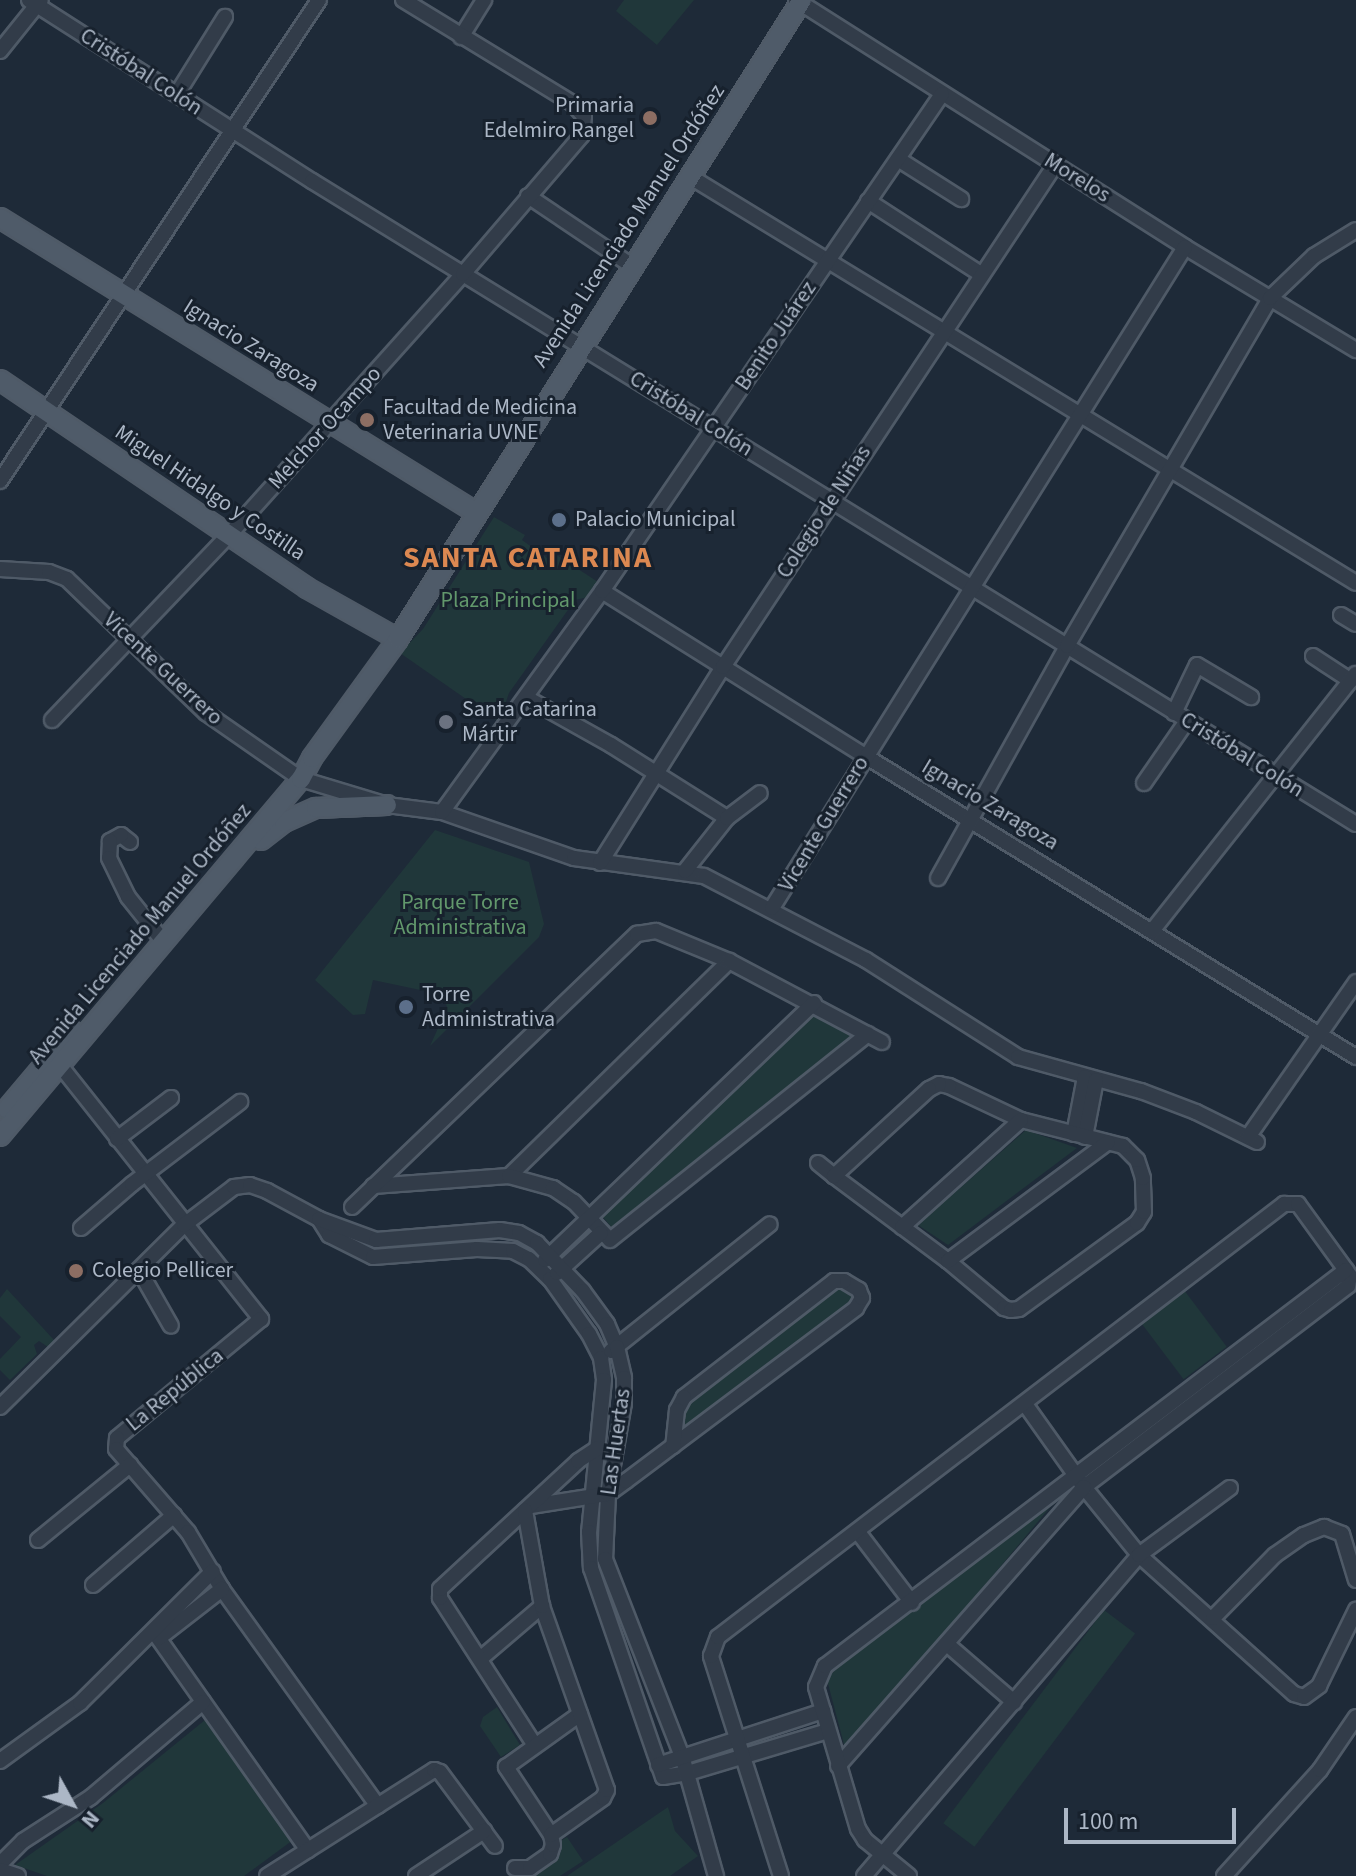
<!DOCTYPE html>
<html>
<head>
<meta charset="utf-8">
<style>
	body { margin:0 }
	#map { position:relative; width:1356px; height:1876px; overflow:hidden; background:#1e2a38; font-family:"Source Sans 3",sans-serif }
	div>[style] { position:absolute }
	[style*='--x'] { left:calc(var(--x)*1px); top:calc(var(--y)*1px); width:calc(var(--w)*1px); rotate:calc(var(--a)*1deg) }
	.green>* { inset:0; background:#20373a; transform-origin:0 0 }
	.roads { filter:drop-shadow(2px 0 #4f5a67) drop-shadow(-2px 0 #4f5a67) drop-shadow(0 2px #4f5a67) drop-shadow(0 -2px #4f5a67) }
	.minor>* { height:14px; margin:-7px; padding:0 7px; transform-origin:7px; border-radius:7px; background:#323c49 }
	.major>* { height:18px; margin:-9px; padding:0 9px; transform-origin:9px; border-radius:9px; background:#4f5b69 }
	.dots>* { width:22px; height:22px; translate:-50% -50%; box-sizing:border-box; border:4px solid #17212d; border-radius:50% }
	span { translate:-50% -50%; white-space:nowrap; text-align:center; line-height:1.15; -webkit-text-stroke:6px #17212d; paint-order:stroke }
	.street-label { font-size:22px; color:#acb7c6 }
	.poi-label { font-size:22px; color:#acb7c6 }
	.right { translate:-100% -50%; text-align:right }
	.left { translate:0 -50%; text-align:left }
	.park-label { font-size:22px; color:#62986c }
	.district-label { font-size:30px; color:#dc8851; font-weight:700; letter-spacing:2px }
	.north { position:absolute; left:32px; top:1764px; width:80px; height:80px; -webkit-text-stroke:6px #17212d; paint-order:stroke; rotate:130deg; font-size:22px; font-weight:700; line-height:32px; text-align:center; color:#acb7c6 }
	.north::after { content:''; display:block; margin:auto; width:28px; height:36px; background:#acb7c6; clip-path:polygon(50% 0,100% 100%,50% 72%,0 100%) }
	.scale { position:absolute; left:1064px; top:1808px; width:172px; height:36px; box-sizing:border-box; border:4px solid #acb7c6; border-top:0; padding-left:10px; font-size:24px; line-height:28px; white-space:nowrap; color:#acb7c6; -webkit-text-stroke:6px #17212d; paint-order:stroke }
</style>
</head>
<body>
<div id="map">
	<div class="green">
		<div style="clip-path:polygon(624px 0,694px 0,657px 45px,616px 11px)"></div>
		<div style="clip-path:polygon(494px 517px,525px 535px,522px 540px,547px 558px,552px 552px,598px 582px,588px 597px,575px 600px,509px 693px,499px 722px,400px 653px,423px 629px)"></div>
		<div style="clip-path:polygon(435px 830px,529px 862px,544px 924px,539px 937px,430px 1046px,447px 1008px,444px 995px,373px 980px,365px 1014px,353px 1015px,315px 980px)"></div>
		<div style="clip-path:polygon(814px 1011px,853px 1036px,614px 1230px,601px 1215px)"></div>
		<div style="clip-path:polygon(1026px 1130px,1077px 1148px,948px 1245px,918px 1225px)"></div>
		<div style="clip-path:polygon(839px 1283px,857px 1298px,682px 1431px,682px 1405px)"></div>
		<div style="clip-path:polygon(7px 1289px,54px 1340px,48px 1347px,39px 1341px,34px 1345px,37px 1354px,10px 1380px,0 1370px,0 1359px,21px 1337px,0 1316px,0 1298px)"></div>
		<div style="left:1184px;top:1290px;width:71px;height:54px;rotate:53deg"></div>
		<div style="clip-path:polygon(1056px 1500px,846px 1752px,826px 1676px)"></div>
		<div style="left:1104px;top:1610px;width:39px;height:267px;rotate:37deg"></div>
		<div style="clip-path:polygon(497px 1707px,520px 1745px,501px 1757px,480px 1726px,483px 1717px)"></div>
		<div style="clip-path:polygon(205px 1720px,293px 1840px,244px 1876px,47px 1876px,15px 1865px,103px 1803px)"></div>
		<div style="clip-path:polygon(668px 1807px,675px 1831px,698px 1856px,670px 1876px,567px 1876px)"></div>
		<div style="clip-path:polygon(567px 1837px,583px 1861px,560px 1876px,529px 1876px,560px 1854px,562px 1840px)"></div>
	</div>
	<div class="roads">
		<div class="minor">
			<div style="--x:29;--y:0;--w:336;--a:32.6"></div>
			<div style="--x:312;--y:181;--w:1226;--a:31.63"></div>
			<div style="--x:796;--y:0;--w:461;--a:32.4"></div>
			<div style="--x:1185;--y:247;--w:200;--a:31.1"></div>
			<div style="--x:461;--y:37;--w:44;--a:-58.1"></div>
			<div style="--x:0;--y:51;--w:65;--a:-51.2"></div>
			<div style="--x:177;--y:94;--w:91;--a:-58.1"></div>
			<div style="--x:898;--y:159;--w:75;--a:32.4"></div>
			<div style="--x:689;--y:176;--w:781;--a:31.39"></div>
			<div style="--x:528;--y:196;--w:125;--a:33.9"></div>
			<div style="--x:868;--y:201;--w:135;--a:32.9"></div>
			<div style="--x:0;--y:481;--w:577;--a:-56.45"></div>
			<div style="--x:0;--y:569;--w:49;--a:3.5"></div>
			<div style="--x:49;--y:572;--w:19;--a:21"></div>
			<div style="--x:67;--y:579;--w:193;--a:44"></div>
			<div style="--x:206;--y:713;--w:116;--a:34.8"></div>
			<div style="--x:301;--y:779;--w:90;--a:16.8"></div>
			<div style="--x:387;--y:805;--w:55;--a:7.3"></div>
			<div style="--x:442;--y:812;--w:140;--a:19.2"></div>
			<div style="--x:574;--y:858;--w:131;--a:7.9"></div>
			<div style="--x:704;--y:876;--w:182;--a:27.4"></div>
			<div style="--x:866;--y:960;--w:180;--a:32.5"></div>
			<div style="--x:1018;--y:1057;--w:128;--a:15.5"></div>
			<div style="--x:1141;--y:1091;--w:59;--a:20.9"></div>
			<div style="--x:1196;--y:1112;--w:68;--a:26.2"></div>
			<div style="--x:602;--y:591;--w:310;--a:32.1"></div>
			<div style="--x:865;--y:756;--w:576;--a:31.51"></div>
			<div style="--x:1341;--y:615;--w:17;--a:31"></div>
			<div style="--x:1313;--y:656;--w:45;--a:33.3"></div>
			<div style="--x:527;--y:698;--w:96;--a:29.2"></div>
			<div style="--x:611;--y:745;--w:137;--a:32.2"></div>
			<div style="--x:1174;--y:713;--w:53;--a:-64.4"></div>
			<div style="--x:1197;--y:665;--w:63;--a:30.7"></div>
			<div style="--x:52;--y:720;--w:255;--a:-46.3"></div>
			<div style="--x:228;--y:536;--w:352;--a:-48.1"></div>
			<div style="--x:463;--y:274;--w:183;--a:-49.4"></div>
			<div style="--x:582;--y:135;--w:19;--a:-84"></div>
			<div style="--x:584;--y:116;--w:18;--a:-133"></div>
			<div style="--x:572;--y:103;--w:198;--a:-148.6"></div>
			<div style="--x:1144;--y:783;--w:75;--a:-55.3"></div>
			<div style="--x:442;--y:812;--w:273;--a:-54.1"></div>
			<div style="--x:602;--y:591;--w:602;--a:-55.62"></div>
			<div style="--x:130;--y:842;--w:11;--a:-142"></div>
			<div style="--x:121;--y:835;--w:13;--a:151"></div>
			<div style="--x:110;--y:841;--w:17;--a:93"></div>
			<div style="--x:109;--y:858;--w:43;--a:64"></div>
			<div style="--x:128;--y:897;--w:58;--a:51.3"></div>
			<div style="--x:600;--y:863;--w:231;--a:-57.9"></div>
			<div style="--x:723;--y:667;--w:602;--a:-56.52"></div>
			<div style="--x:685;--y:871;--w:68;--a:-51.6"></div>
			<div style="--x:727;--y:818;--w:41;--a:-37.1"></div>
			<div style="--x:938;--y:878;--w:265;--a:-60.9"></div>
			<div style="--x:1067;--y:646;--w:403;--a:-59.7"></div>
			<div style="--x:1270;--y:298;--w:61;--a:-43.7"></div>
			<div style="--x:1314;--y:256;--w:49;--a:-31.8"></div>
			<div style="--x:772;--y:908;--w:779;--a:-58"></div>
			<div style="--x:1152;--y:931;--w:328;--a:-51.6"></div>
			<div style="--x:55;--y:1059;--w:332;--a:51.6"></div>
			<div style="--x:261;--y:1319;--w:187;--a:140.4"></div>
			<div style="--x:117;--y:1438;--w:11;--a:95"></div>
			<div style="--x:116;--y:1449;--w:110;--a:49.1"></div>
			<div style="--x:188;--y:1532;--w:66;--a:59.2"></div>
			<div style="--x:222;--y:1589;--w:267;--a:54.3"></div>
			<div style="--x:1074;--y:1134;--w:58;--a:-79.1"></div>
			<div style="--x:1085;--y:1137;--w:58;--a:-79.1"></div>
			<div style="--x:1248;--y:1137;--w:189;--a:-55.1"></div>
			<div style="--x:117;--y:1139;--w:68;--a:-37.2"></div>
			<div style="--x:818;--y:1163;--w:21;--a:39"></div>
			<div style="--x:834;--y:1176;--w:142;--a:36.7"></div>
			<div style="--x:948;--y:1261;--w:73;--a:40"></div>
			<div style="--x:1004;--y:1308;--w:7;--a:16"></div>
			<div style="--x:1011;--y:1310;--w:8;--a:-7"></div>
			<div style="--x:1019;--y:1309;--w:146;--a:-36.1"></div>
			<div style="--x:1137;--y:1223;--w:13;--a:-58"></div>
			<div style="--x:1144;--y:1212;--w:34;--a:-92"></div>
			<div style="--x:1143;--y:1178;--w:19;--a:-108"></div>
			<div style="--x:1137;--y:1160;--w:20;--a:-135"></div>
			<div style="--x:1123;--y:1146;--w:105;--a:-165.7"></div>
			<div style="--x:1021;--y:1120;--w:80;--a:-154.7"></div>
			<div style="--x:949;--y:1086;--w:10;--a:-169"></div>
			<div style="--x:939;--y:1084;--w:11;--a:153"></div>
			<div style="--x:929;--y:1089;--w:129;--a:137.5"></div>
			<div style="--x:509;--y:1176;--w:308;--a:-44.3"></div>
			<div style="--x:373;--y:1186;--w:136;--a:-4.2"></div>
			<div style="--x:509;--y:1176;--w:46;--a:15.3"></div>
			<div style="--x:553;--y:1188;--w:25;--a:34"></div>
			<div style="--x:574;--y:1202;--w:52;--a:46.5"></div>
			<div style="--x:610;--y:1240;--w:330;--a:-38.6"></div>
			<div style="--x:352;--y:1207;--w:395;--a:-43.8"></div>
			<div style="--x:637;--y:934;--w:19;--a:-9"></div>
			<div style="--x:656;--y:931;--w:79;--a:22.3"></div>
			<div style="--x:729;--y:961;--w:173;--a:27.9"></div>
			<div style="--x:319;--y:1219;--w:19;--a:58"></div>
			<div style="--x:329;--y:1235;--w:49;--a:26.6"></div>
			<div style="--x:373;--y:1257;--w:104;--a:-4.4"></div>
			<div style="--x:477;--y:1249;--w:36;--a:3"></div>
			<div style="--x:513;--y:1251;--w:18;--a:27"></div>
			<div style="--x:529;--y:1259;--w:29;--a:44"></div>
			<div style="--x:550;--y:1279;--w:67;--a:54.7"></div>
			<div style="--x:589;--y:1334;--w:27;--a:63"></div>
			<div style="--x:601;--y:1358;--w:22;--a:82"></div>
			<div style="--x:604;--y:1380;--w:153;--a:95.6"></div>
			<div style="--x:589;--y:1532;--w:36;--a:87"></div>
			<div style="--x:591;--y:1568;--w:221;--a:71"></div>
			<div style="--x:663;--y:1777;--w:25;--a:-9"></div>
			<div style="--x:688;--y:1773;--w:146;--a:-16.7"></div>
			<div style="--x:902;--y:1227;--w:160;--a:-42"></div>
			<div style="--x:81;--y:1228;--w:67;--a:-40.8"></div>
			<div style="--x:132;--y:1184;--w:136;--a:-37.2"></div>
			<div style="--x:545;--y:1260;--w:372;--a:-43.7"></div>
			<div style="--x:948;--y:1261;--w:199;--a:-36.6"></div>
			<div style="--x:139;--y:1270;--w:64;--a:60.3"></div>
			<div style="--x:557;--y:1273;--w:59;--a:-42.3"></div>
			<div style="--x:611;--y:1351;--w:203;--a:-38.6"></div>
			<div style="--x:1025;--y:1404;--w:102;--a:54.6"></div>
			<div style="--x:1084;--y:1487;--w:87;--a:51"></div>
			<div style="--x:1139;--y:1555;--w:208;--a:41.9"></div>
			<div style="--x:1294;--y:1694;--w:10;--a:17"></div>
			<div style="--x:1304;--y:1697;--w:19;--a:-36"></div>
			<div style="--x:1319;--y:1686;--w:85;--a:-64"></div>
			<div style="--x:0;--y:1407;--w:259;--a:-44.7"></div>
			<div style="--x:184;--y:1225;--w:63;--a:-37.2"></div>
			<div style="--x:234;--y:1187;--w:16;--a:-7"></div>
			<div style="--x:250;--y:1185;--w:18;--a:19"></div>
			<div style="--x:267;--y:1191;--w:59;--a:28.3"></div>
			<div style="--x:319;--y:1219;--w:61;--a:20.2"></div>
			<div style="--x:376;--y:1240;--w:124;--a:-4.6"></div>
			<div style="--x:500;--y:1230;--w:19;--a:9"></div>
			<div style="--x:519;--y:1233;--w:21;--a:29"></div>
			<div style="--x:537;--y:1243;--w:66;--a:46.2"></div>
			<div style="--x:583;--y:1291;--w:41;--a:54"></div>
			<div style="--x:607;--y:1324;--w:25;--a:67"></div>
			<div style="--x:617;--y:1347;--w:32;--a:77"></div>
			<div style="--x:624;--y:1378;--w:25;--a:90"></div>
			<div style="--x:624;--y:1403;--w:92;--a:100"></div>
			<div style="--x:608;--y:1494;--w:65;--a:92.6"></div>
			<div style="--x:605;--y:1559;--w:212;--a:68.7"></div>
			<div style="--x:682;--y:1756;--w:125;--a:74.2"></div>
			<div style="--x:531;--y:1506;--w:78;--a:-8.9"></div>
			<div style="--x:608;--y:1494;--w:22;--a:-36"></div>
			<div style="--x:626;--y:1481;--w:288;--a:-36.9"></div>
			<div style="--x:856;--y:1308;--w:12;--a:-59"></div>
			<div style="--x:862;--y:1298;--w:9;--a:-111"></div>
			<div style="--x:859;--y:1290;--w:17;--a:-149"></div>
			<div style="--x:844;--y:1281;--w:10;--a:180"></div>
			<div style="--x:834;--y:1281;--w:190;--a:142.3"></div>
			<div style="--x:684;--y:1397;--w:15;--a:118"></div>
			<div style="--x:677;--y:1410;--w:36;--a:96"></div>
			<div style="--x:858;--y:1532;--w:89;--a:52.7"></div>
			<div style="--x:38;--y:1540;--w:119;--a:-39.2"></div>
			<div style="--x:93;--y:1585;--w:107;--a:-40.8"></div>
			<div style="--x:1213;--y:1618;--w:88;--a:-45.5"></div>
			<div style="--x:1275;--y:1555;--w:35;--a:-35"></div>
			<div style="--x:1304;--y:1535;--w:22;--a:-22"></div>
			<div style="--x:1324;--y:1527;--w:19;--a:21"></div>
			<div style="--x:1342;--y:1534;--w:48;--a:73.1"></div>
			<div style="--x:154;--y:1632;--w:267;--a:54.8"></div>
			<div style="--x:159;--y:1638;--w:80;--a:-37.9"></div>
			<div style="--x:947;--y:1644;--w:89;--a:40.9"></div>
			<div style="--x:480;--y:1659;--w:82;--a:-40.5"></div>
			<div style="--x:534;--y:1744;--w:174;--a:-122.8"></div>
			<div style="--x:440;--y:1598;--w:9;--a:-90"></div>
			<div style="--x:440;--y:1589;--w:188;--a:-42.8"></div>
			<div style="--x:578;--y:1461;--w:24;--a:-33"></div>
			<div style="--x:0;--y:1761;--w:99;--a:-35.9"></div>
			<div style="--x:80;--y:1703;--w:187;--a:-44.8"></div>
			<div style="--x:658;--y:1765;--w:174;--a:-18.1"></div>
			<div style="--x:551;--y:1835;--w:82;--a:-123.5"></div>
			<div style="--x:506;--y:1767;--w:91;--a:-35.6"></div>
			<div style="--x:0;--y:1864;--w:33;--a:-45"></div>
			<div style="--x:23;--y:1841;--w:81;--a:-32.9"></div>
			<div style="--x:91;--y:1797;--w:147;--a:-40.3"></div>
			<div style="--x:515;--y:1868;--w:15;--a:0"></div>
			<div style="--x:530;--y:1868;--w:24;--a:-35"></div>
			<div style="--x:550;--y:1854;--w:9;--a:-72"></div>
			<div style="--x:553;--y:1845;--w:10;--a:-101"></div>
			<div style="--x:551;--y:1835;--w:64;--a:-35.4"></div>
			<div style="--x:603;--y:1798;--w:9;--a:-63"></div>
			<div style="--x:607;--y:1790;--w:195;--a:-109.5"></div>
			<div style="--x:542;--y:1606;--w:97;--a:-100.1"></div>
			<div style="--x:0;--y:1870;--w:19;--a:18"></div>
			<div style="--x:267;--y:1876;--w:198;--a:-32.4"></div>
			<div style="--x:434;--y:1770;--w:6;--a:18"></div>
			<div style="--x:440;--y:1772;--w:92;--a:53.4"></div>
			<div style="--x:416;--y:1876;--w:82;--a:-33.5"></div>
			<div style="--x:781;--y:1876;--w:231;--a:-107.7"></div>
			<div style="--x:711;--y:1656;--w:20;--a:-70"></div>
			<div style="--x:718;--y:1637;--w:713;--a:-37.42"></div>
			<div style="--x:1284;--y:1204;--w:14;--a:0"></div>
			<div style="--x:1298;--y:1204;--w:82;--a:54"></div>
			<div style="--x:1346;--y:1270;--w:7;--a:56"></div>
			<div style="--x:1350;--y:1276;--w:10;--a:101"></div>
			<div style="--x:1348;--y:1286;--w:332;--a:142.7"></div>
			<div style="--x:1084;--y:1487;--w:372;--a:131.4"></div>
			<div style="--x:864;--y:1876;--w:423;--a:-49.4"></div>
			<div style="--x:1139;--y:1555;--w:113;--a:-36.4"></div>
			<div style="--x:909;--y:1876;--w:57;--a:-140.7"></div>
			<div style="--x:865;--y:1840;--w:13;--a:-122"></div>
			<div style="--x:858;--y:1829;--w:148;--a:-106.5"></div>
			<div style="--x:816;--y:1687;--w:23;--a:-67"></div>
			<div style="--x:825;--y:1666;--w:654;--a:-37.24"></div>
			<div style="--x:1224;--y:1876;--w:143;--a:-47.8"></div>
			<div style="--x:1320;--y:1770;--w:64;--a:-55.8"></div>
		</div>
		<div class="major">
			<div style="--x:0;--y:218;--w:561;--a:31.73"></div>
			<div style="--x:0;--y:380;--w:371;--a:34.1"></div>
			<div style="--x:307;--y:588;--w:104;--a:29.3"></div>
			<div style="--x:261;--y:840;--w:29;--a:-38"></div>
			<div style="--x:284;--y:822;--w:35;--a:-24"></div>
			<div style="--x:316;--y:808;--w:71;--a:-2.4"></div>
			<div style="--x:7;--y:1109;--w:102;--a:-49.8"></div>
			<div style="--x:0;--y:1136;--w:467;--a:-49.9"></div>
			<div style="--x:301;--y:779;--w:24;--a:-62"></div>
			<div style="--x:312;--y:758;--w:147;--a:-54.1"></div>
			<div style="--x:398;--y:639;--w:756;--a:-57.7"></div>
		</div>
	</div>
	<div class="dots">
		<div style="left:650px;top:118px;background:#8d6e63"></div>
		<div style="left:367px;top:420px;background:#8d6e63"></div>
		<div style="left:559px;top:520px;background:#5c6f8a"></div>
		<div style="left:446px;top:722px;background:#6b7280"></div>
		<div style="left:406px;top:1007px;background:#5c6f8a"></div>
		<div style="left:76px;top:1271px;background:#8d6e63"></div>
	</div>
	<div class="street-label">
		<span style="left:141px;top:72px;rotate:33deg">Cristóbal Colón</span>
		<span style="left:1077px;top:178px;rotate:32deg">Morelos</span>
		<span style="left:629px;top:226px;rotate:-57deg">Avenida Licenciado Manuel Ordóñez</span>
		<span style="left:776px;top:336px;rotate:-56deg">Benito Juárez</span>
		<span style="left:251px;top:346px;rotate:32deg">Ignacio Zaragoza</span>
		<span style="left:691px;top:414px;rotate:32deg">Cristóbal Colón</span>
		<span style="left:325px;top:428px;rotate:-48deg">Melchor Ocampo</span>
		<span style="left:210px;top:493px;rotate:34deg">Miguel Hidalgo y Costilla</span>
		<span style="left:824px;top:512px;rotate:-57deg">Colegio de Niñas</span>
		<span style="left:163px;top:669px;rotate:43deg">Vicente Guerrero</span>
		<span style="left:1242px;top:755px;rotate:32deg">Cristóbal Colón</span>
		<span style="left:990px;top:805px;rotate:31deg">Ignacio Zaragoza</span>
		<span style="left:824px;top:824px;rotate:-59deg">Vicente Guerrero</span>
		<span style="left:140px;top:934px;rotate:-50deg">Avenida Licenciado Manuel Ordóñez</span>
		<span style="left:175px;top:1390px;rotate:-39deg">La República</span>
		<span style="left:616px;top:1442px;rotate:-82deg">Las Huertas</span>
	</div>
	<div class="poi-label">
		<span class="right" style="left:634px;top:118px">Primaria<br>Edelmiro Rangel</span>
		<span class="left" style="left:383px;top:420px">Facultad de Medicina<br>Veterinaria UVNE</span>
		<span class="left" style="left:575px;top:520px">Palacio Municipal</span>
		<span class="left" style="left:462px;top:722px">Santa Catarina<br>Mártir</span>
		<span class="left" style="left:422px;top:1007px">Torre<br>Administrativa</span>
		<span class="left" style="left:92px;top:1271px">Colegio Pellicer</span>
	</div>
	<div class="park-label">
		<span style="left:508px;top:601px">Plaza Principal</span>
		<span style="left:460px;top:915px">Parque Torre<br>Administrativa</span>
	</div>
	<div class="district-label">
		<span style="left:528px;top:558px">SANTA CATARINA</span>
	</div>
	<div class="north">N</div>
	<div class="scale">100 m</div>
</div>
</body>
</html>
